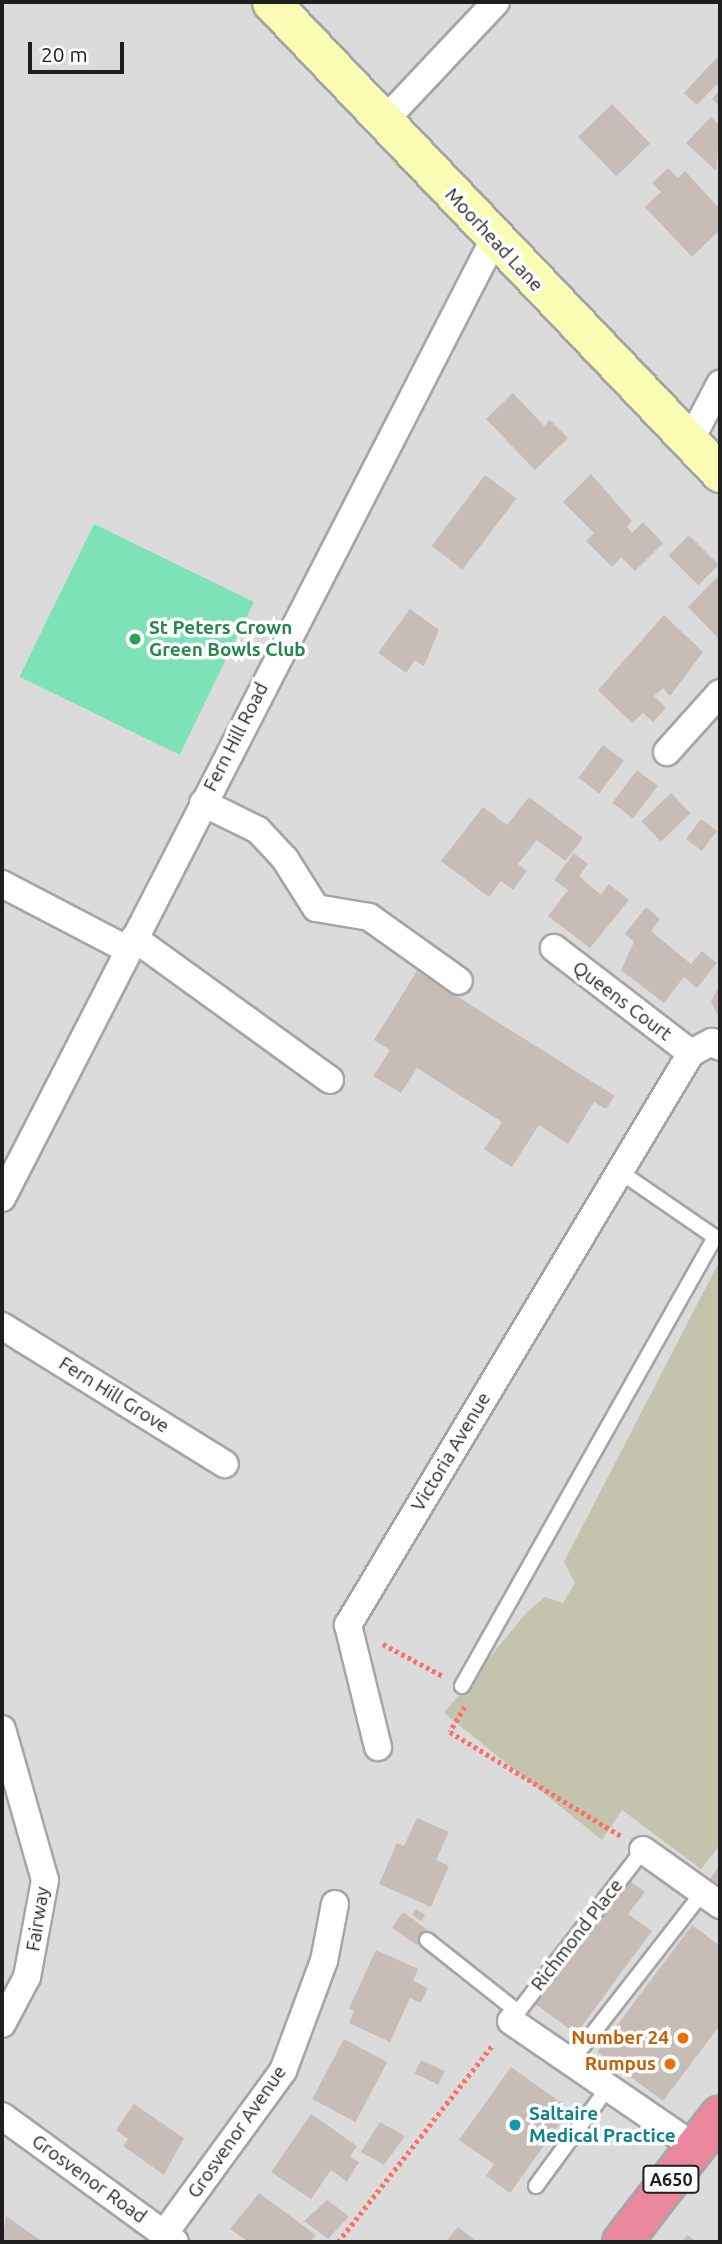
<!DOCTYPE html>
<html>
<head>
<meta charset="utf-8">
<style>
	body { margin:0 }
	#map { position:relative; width:722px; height:2244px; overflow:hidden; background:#efebe3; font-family:Ubuntu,sans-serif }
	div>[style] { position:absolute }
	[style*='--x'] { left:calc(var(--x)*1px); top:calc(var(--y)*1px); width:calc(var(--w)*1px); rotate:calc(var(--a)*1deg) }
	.residential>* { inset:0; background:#dcdbdb; transform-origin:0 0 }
	.construction>* { inset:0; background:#c4c3ae }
	.pitch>* { inset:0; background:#7de2b7; transform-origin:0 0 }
	.building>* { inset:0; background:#c7bdb6; transform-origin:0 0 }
	.path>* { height:4.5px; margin-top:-2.25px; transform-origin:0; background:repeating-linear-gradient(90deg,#ff6e64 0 3.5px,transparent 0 7px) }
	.roads { filter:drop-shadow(2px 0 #a5a5a5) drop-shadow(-2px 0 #a5a5a5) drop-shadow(0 2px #a5a5a5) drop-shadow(0 -2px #a5a5a5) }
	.lane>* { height:14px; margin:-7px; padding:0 7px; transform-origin:7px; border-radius:7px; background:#fff }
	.street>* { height:26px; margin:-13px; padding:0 13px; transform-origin:13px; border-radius:13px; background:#fff }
	.secondary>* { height:37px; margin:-18.5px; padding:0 18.5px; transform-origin:18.5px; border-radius:18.5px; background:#fbfcb4 }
	.highway>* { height:38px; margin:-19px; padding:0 19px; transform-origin:19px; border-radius:19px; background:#ea879d }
	.dots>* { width:19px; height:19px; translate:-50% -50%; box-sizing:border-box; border:4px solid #fff; border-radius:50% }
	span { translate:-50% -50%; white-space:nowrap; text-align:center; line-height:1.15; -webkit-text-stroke:7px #fff; paint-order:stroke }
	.shield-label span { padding:2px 5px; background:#fff; border:2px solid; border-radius:5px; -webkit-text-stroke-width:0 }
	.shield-label { font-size:18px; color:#1e1e1e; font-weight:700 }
	.street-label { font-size:19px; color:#1e1e1e }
	.leisure-label { font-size:19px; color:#27864d; font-weight:700 }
	.left { translate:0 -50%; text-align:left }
	.food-label { font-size:19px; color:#c56008; font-weight:700 }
	.right { translate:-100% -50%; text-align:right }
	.culture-label { font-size:19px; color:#0d838f; font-weight:700 }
	.frame { position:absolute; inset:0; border:4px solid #1e1e1e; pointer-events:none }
	.scale { position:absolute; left:28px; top:42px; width:96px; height:32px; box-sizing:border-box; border:4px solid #1e1e1e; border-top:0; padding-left:9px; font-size:21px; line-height:24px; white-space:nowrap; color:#1e1e1e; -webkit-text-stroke:5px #fff; paint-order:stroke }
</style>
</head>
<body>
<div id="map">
	<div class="residential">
		<div style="left:2px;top:2px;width:718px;height:2240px"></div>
	</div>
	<div class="construction">
		<div style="clip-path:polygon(720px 1260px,720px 1845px,701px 1869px,622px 1810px,602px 1840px,444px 1713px,527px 1612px,545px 1597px,563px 1603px,575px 1583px,564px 1562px)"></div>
	</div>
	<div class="pitch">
		<div style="left:94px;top:524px;width:178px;height:170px;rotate:26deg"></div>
	</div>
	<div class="building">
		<div style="clip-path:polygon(720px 54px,720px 81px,697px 105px,684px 93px)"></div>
		<div style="clip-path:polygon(720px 89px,720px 107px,712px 99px)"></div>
		<div style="left:612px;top:104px;width:55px;height:47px;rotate:46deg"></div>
		<div style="clip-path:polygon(711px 117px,720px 126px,716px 171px,686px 143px)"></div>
		<div style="clip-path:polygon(668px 168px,678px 178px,685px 171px,720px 209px,720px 230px,692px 257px,645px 207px,661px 192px,652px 183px)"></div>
		<div style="clip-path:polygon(513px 393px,544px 426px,550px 420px,568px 438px,535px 470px,486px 419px)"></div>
		<div style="clip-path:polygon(591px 474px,632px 521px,627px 527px,632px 533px,643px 522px,663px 543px,635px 571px,621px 557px,612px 567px,586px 541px,594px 533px,563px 502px)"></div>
		<div style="left:485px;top:475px;width:39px;height:89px;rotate:37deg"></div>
		<div style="left:689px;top:535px;width:42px;height:29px;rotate:45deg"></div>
		<div style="clip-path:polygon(720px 574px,720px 640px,688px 607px)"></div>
		<div style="clip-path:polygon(410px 609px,439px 630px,424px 666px,415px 660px,406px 673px,378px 653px)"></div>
		<div style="clip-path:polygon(664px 615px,703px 652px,670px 696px,663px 688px,654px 696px,666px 708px,653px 722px,643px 713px,632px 723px,598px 690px)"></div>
		<div style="left:603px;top:745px;width:26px;height:41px;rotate:37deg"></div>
		<div style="left:637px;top:770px;width:26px;height:41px;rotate:37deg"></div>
		<div style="left:671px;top:793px;width:28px;height:41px;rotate:46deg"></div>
		<div style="clip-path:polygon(529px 797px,583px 838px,565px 861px,537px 840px,518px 864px,527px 871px,513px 890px,501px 881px,489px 897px,441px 861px,483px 807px,507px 825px)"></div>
		<div style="left:701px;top:819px;width:20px;height:25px;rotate:37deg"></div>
		<div style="clip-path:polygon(574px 853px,588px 864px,579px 876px,601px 895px,609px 884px,629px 900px,590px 948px,548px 916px,568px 890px,554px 880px)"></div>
		<div style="clip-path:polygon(646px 907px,660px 919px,651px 931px,691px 964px,702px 951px,717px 963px,697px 988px,684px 977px,664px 1003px,621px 970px,634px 942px,625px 934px)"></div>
		<div style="clip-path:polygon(417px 971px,615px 1096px,606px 1109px,594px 1102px,568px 1144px,539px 1125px,512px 1167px,484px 1149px,502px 1122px,417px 1068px,401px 1093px,373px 1076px,390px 1050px,374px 1040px)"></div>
		<div style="clip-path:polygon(720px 985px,720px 1020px,711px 1001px)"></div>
		<div style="clip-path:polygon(417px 1818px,449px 1832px,436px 1860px,449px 1866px,431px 1907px,379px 1884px,397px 1843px,404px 1846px)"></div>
		<div style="clip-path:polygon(720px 1863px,720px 1887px,710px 1880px)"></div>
		<div style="clip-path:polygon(626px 1878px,645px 1892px,628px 1914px,652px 1931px,576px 2034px,534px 2003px)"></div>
		<div style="left:416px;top:1909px;width:11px;height:7px;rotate:34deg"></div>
		<div style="left:403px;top:1912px;width:31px;height:19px;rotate:36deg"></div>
		<div style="clip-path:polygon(692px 1925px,720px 1946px,720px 2025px,663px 2101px,597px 2052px)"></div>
		<div style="clip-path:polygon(376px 1950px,418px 1969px,413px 1981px,428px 1988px,421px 2003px,410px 1998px,390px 2042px,349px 2023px,354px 2011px,349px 2008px)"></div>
		<div style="left:344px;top:2039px;width:49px;height:68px;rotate:28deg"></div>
		<div style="left:421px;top:2060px;width:26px;height:15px;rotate:25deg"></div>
		<div style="clip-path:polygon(511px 2067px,570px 2109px,510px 2193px,486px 2176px,494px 2164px,459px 2140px)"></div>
		<div style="clip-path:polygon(134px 2104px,184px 2138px,164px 2175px,123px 2146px,128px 2139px,116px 2130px)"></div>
		<div style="clip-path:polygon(311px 2114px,357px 2146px,350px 2157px,359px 2162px,347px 2182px,331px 2170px,311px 2199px,271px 2172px)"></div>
		<div style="clip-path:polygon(380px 2122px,405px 2136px,384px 2165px,361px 2152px)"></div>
		<div style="clip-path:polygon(259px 2193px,316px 2235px,310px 2242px,249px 2242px,230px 2229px)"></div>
		<div style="clip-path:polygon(327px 2200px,349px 2216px,328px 2239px,304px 2221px)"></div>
		<div style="clip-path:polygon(6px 2216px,43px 2242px,2px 2242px)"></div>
		<div style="clip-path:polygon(458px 2227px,477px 2242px,445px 2242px)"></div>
		<div style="clip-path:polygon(687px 2235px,697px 2242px,682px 2242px)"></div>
	</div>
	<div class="path">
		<div style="--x:383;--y:1644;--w:68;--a:28.1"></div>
		<div style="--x:465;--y:1707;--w:29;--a:121"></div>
		<div style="--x:450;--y:1732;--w:200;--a:31.3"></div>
		<div style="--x:338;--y:2242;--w:251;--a:-51.9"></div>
	</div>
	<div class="roads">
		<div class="lane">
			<div style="--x:462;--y:1686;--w:515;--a:-60.6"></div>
			<div style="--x:715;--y:1237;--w:116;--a:-145.5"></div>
			<div style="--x:427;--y:1940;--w:116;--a:38.4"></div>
			<div style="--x:511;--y:2021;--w:216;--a:-52.3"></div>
			<div style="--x:569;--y:2064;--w:218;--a:-52.1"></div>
			<div style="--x:536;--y:2186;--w:120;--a:-53.8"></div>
		</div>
		<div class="street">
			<div style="--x:384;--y:121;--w:163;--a:-46.7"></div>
			<div style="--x:689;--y:443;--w:67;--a:-62.3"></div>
			<div style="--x:667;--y:752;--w:79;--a:-48.1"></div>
			<div style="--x:203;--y:803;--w:61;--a:26.1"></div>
			<div style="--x:258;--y:830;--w:40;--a:47"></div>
			<div style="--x:285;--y:859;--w:58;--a:57.7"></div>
			<div style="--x:316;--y:908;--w:54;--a:9.6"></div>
			<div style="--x:369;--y:917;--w:110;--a:35.4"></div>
			<div style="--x:2;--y:884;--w:142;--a:27.6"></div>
			<div style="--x:134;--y:938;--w:242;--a:35.9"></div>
			<div style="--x:554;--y:948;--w:173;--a:37.5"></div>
			<div style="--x:2;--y:1198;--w:1076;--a:-62.84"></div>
			<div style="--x:2;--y:1326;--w:262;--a:31.8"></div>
			<div style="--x:2;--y:1729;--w:157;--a:74.1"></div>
			<div style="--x:45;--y:1880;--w:99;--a:100.5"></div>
			<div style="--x:27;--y:1977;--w:53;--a:118"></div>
			<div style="--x:378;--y:1747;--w:126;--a:-103.8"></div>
			<div style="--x:348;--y:1625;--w:667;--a:-59.05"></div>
			<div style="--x:691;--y:1053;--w:24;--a:-28"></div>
			<div style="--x:712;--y:1042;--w:9;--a:32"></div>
			<div style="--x:643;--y:1850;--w:95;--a:35.5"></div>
			<div style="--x:511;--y:2021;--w:223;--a:34.4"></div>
			<div style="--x:2;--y:2116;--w:214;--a:36.1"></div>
			<div style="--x:164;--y:2234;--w:202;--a:-53.9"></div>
			<div style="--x:283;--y:2071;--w:117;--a:-69.6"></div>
			<div style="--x:324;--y:1961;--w:58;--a:-79.1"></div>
		</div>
		<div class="secondary">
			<div style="--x:271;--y:2;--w:651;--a:46.37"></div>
		</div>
		<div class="highway">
			<div style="--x:622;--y:2242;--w:160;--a:-52.3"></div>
		</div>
	</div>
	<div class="dots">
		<div style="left:135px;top:639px;background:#2e9e5b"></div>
		<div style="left:683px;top:2038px;background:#e8710a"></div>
		<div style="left:670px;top:2064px;background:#e8710a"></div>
		<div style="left:515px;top:2125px;background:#0f9aa8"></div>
	</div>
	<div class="shield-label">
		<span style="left:671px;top:2179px">A650</span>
	</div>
	<div class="street-label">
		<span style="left:494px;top:240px;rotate:47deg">Moorhead Lane</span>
		<span style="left:236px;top:737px;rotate:-63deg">Fern Hill Road</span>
		<span style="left:622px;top:1001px;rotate:37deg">Queens Court</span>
		<span style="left:114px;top:1395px;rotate:32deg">Fern Hill Grove</span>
		<span style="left:451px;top:1452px;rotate:-59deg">Victoria Avenue</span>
		<span style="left:38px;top:1919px;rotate:-81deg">Fairway</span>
		<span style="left:577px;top:1935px;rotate:-52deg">Richmond Place</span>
		<span style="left:237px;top:2132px;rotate:-55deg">Grosvenor Avenue</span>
		<span style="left:89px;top:2179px;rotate:36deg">Grosvenor Road</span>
	</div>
	<div class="leisure-label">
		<span class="left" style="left:149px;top:639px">St Peters Crown<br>Green Bowls Club</span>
	</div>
	<div class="food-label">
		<span class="right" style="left:669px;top:2038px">Number 24</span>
		<span class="right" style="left:656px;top:2064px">Rumpus</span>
	</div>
	<div class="culture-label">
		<span class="left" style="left:529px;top:2125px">Saltaire<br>Medical Practice</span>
	</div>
	<div class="frame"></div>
	<div class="scale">20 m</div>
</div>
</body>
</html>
